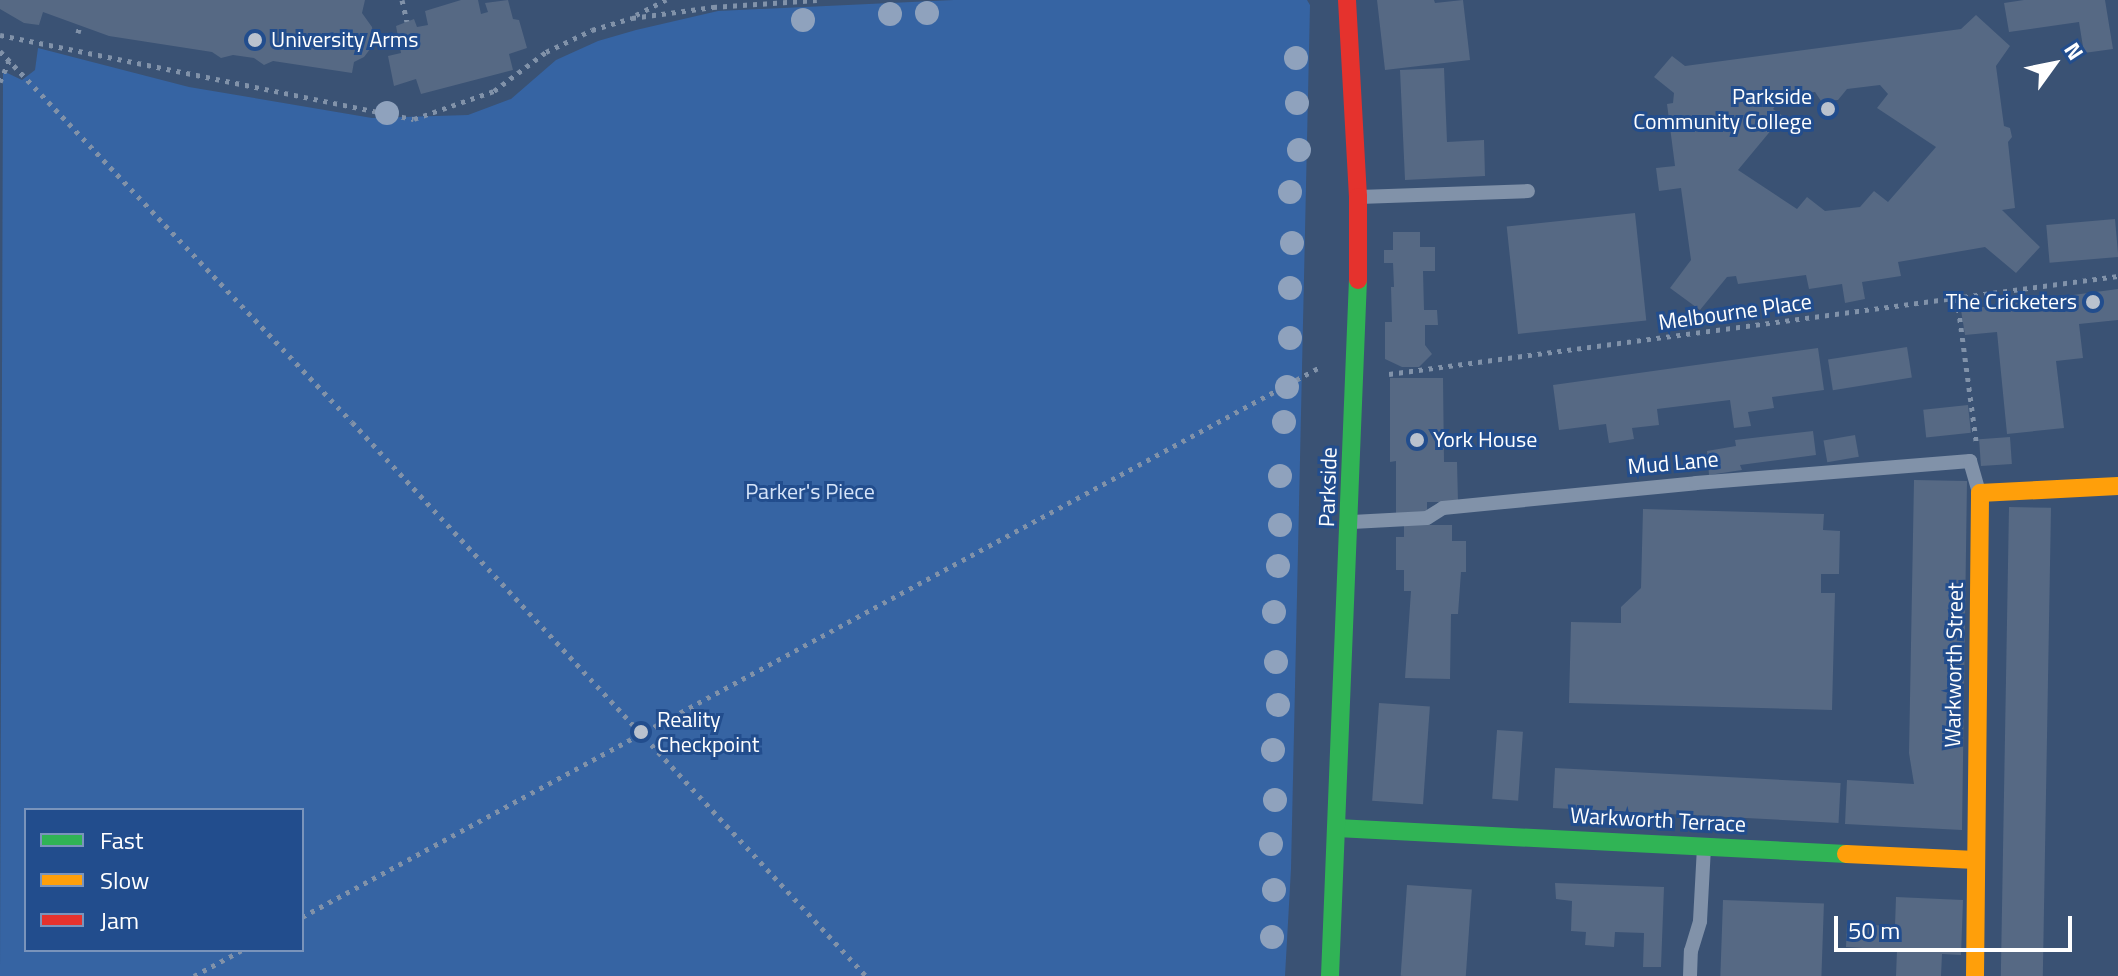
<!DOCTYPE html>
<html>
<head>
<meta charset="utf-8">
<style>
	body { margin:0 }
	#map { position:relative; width:2118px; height:976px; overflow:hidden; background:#3a5274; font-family:"Titillium Web",sans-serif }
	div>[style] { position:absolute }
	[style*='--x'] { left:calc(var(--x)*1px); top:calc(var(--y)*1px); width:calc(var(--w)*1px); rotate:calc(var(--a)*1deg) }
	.green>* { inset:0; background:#3664a3 }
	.building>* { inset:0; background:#566984; transform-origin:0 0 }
	.path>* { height:5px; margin-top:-2.5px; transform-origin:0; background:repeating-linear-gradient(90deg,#8192a9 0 4px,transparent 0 10px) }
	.lane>* { height:14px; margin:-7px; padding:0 7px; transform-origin:7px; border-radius:7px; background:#8192a9 }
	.fast>* { height:18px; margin:-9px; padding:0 9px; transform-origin:9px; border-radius:9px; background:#30b455 }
	.slow>* { height:18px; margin:-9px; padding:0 9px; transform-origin:9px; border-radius:9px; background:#ff9f0a }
	.jam>* { height:18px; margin:-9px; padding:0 9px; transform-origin:9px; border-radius:9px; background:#e5322d }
	.trees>* { width:24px; height:24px; margin:-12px; border-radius:50%; background:#8fa2bd }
	.dots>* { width:22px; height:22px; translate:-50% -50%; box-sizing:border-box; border:4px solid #224d8d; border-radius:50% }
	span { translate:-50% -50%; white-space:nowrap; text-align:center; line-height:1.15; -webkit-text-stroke:6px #224d8d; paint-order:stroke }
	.poi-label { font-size:22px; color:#fff }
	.left { translate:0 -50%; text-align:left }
	.right { translate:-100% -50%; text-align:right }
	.street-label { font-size:22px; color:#fff }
	.park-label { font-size:22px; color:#d5e4f9 }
	.legend { position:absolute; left:24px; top:808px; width:280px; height:144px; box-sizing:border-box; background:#224d8d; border:2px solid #7a94bb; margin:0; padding:10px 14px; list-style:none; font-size:24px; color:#fff }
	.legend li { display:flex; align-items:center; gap:16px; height:40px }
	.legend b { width:40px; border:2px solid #7a94bb }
	.north { position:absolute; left:2014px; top:24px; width:80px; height:80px; -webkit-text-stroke:6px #224d8d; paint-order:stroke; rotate:57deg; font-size:22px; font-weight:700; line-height:32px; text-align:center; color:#fff }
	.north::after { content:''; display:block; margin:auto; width:28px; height:36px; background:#fff; clip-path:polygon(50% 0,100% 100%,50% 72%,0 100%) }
	.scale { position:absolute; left:1834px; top:916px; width:238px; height:36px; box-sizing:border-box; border:4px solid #fff; border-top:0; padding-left:10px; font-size:24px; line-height:28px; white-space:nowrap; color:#fff; -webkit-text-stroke:6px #224d8d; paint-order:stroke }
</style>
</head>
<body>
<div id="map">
	<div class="green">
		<div style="clip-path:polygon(evenodd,954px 0,1307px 0,1310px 5px,1291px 869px,1285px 976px,0 976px,3px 71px,22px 80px,35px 70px,38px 48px,189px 87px,372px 118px,468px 115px,511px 99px,556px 60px,598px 41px,636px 30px,718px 11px,954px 0,26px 810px,302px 810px,302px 950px,26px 950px,26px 810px)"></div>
	</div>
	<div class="building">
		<div style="clip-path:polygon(0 0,365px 0,362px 13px,372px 27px,374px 44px,364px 57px,354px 62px,352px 73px,273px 61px,264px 65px,254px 58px,233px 55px,221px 58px,212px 52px,109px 36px,43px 12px,39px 25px,24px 23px,0 9px)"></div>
		<div style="clip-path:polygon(461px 0,478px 0,481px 14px,488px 12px,485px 3px,508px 0,513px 19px,519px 20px,527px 48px,509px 54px,513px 70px,421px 94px,416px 79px,394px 86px,388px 56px,401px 53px,396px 26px,414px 19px,417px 27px,428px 25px,425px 11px)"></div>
		<div style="clip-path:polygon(1377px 0,1434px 0,1435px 3px,1463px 0,1470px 60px,1385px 70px)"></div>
		<div style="clip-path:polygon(2024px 0,2105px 0,2113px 49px,2084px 53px,2079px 22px,2009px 32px,2004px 3px)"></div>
		<div style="clip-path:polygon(evenodd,1976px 15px,2010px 46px,1996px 66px,2004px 126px,2010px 128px,2012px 137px,2008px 142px,2015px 208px,2002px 210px,2040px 247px,2016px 273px,1985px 247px,1898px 262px,1901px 276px,1862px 282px,1865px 299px,1845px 303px,1842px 284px,1809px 289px,1806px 275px,1738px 284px,1736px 276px,1727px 277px,1700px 310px,1670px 288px,1691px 260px,1681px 188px,1659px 191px,1656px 168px,1675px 166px,1667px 104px,1673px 103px,1674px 93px,1654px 77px,1672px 56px,1685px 66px,1961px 29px,1976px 15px,1880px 85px,1888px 94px,1877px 108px,1936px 147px,1888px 202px,1874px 191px,1860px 207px,1825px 211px,1807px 197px,1797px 209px,1738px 170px,1783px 116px,1773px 109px,1783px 96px,1815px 92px,1821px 101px,1838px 100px,1847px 89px,1880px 85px)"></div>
		<div style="clip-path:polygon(1444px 68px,1447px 142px,1484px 140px,1485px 176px,1405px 180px,1400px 70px)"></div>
		<div style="left:1635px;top:213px;width:108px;height:129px;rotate:84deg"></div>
		<div style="left:2115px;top:219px;width:38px;height:69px;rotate:85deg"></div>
		<div style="clip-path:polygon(1393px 232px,1420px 232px,1420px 247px,1435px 247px,1435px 271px,1423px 271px,1424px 310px,1437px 310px,1438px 325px,1425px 325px,1425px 345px,1432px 354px,1419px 367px,1402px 367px,1385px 359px,1385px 322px,1392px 322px,1391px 287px,1394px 287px,1393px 263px,1384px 263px,1384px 250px,1393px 250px)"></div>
		<div style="clip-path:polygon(2118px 289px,2118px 320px,2079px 324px,2083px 358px,2056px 361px,2064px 428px,2007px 434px,1997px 332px,1965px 335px,1961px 310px)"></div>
		<div style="left:1907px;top:347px;width:31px;height:80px;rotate:81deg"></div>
		<div style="clip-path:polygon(1818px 348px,1824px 390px,1772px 397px,1774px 408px,1748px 412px,1751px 426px,1734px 428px,1730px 400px,1657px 409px,1659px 425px,1632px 428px,1634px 439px,1609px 443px,1606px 424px,1559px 430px,1553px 385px)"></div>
		<div style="clip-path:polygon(1390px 378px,1443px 378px,1444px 462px,1457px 462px,1458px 502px,1427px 502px,1427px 513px,1396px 513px,1396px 461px,1390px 462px)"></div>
		<div style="left:1968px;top:405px;width:28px;height:45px;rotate:84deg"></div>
		<div style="clip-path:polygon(1813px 431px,1816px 455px,1740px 465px,1742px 470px,1709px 475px,1707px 451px,1736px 446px,1735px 440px)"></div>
		<div style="left:1855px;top:435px;width:22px;height:32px;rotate:80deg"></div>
		<div style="left:2010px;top:437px;width:27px;height:31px;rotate:86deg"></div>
		<div style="clip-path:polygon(1914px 480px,1967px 481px,1962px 830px,1845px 824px,1847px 780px,1914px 784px,1909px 753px)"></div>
		<div style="left:2009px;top:507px;width:42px;height:469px;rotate:1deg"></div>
		<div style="clip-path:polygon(1643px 509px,1824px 514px,1823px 530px,1840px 531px,1839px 574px,1821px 574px,1821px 593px,1835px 593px,1832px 710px,1569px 703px,1571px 622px,1621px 623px,1621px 607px,1641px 588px)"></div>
		<div style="clip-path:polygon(1404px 525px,1452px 525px,1452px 541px,1466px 541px,1466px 572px,1461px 572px,1458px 614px,1451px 614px,1450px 679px,1405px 678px,1411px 591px,1404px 591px,1404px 570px,1396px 570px,1396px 537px,1404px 537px)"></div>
		<div style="left:1379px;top:703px;width:51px;height:98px;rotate:4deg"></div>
		<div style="left:1497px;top:730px;width:26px;height:69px;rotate:4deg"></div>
		<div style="left:1555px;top:768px;width:286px;height:40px;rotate:3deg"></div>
		<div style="clip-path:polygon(1555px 883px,1664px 887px,1661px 967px,1643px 967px,1644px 933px,1615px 932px,1614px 947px,1585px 945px,1586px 932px,1571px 931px,1572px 901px,1556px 899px)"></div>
		<div style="left:1407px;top:885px;width:65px;height:91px;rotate:4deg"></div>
		<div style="clip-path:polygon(1896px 897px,1963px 900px,1961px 955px,1942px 954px,1941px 976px,1896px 976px,1897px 950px,1846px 947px,1847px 924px,1895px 926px)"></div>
		<div style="left:1723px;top:900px;width:101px;height:76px;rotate:2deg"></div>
	</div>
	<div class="path">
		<div style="--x:402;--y:0;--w:22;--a:77"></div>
		<div style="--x:636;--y:15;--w:34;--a:-27"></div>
		<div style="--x:78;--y:33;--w:8;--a:-76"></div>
		<div style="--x:0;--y:35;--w:422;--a:11.5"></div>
		<div style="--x:414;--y:119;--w:85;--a:-19.3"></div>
		<div style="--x:494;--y:91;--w:65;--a:-36.9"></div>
		<div style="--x:546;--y:52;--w:51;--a:-25.6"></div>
		<div style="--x:592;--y:30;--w:42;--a:-16.7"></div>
		<div style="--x:632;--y:18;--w:82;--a:-7.7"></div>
		<div style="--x:713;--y:7;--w:104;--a:-3.9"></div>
		<div style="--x:0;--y:51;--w:511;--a:46.51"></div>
		<div style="--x:352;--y:422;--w:756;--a:47.14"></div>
		<div style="--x:0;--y:82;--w:23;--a:-67"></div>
		<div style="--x:1957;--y:298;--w:144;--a:82.4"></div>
		<div style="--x:1389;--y:374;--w:736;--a:-7.66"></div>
		<div style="--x:302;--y:917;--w:1159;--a:-28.38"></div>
		<div style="--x:194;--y:976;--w:55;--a:-28.4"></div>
	</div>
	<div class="lane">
		<div style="--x:1359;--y:197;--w:169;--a:-2"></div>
		<div style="--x:1352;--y:522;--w:75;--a:-3.1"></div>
		<div style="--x:1427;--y:518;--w:19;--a:-32"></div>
		<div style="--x:1443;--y:508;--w:254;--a:-5.6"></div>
		<div style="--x:1696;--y:483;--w:275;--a:-4.6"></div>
		<div style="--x:1970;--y:461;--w:32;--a:74"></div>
		<div style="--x:1690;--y:976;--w:25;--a:-88"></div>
		<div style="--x:1691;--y:951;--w:31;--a:-73"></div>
		<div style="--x:1700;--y:921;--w:75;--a:-86.9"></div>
	</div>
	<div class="fast">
		<div style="--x:1337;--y:828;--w:510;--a:2.92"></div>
		<div style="--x:1330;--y:976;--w:697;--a:-87.7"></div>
	</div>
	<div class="slow">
		<div style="--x:1846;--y:854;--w:130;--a:2.6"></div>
		<div style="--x:1975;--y:976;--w:483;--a:-89.4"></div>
		<div style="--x:1980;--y:493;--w:138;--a:-2.9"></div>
	</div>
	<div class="jam">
		<div style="--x:1347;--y:0;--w:197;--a:86.8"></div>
		<div style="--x:1358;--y:197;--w:83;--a:90"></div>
	</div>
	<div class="trees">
		<div style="left:927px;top:13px"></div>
		<div style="left:890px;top:14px"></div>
		<div style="left:803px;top:20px"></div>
		<div style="left:1296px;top:58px"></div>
		<div style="left:1297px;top:103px"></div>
		<div style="left:387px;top:113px"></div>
		<div style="left:1299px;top:150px"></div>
		<div style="left:1290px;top:192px"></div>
		<div style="left:1292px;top:243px"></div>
		<div style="left:1290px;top:288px"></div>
		<div style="left:1290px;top:338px"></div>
		<div style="left:1287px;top:387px"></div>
		<div style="left:1284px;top:422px"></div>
		<div style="left:1280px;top:476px"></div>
		<div style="left:1280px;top:525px"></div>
		<div style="left:1278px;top:566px"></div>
		<div style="left:1274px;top:612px"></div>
		<div style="left:1276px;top:662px"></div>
		<div style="left:1278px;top:705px"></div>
		<div style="left:1273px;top:750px"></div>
		<div style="left:1275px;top:800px"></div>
		<div style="left:1271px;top:844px"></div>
		<div style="left:1274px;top:890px"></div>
		<div style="left:1272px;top:937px"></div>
	</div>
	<div class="dots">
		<div style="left:255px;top:40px;background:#bac2ce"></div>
		<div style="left:1828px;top:109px;background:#bac2ce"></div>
		<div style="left:2093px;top:302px;background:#bac2ce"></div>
		<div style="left:1417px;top:440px;background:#bac2ce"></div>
		<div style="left:641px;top:732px;background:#bac2ce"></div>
	</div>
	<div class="poi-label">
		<span class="left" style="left:271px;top:40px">University Arms</span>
		<span class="right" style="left:1812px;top:109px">Parkside<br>Community College</span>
		<span class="right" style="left:2077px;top:302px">The Cricketers</span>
		<span class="left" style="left:1433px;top:440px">York House</span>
		<span class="left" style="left:657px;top:732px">Reality<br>Checkpoint</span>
	</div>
	<div class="street-label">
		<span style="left:1735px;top:312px;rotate:-8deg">Melbourne Place</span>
		<span style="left:1673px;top:463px;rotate:-5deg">Mud Lane</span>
		<span style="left:1328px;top:487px;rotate:-88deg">Parkside</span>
		<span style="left:1954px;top:665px;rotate:-89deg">Warkworth Street</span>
		<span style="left:1658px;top:820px;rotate:3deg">Warkworth Terrace</span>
	</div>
	<div class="park-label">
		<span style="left:810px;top:492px">Parker's Piece</span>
	</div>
	<ul class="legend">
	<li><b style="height:10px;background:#30b455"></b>Fast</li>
	<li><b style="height:10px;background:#ff9f0a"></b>Slow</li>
	<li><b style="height:10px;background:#e5322d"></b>Jam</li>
	</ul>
	<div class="north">N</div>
	<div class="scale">50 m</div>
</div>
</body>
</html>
